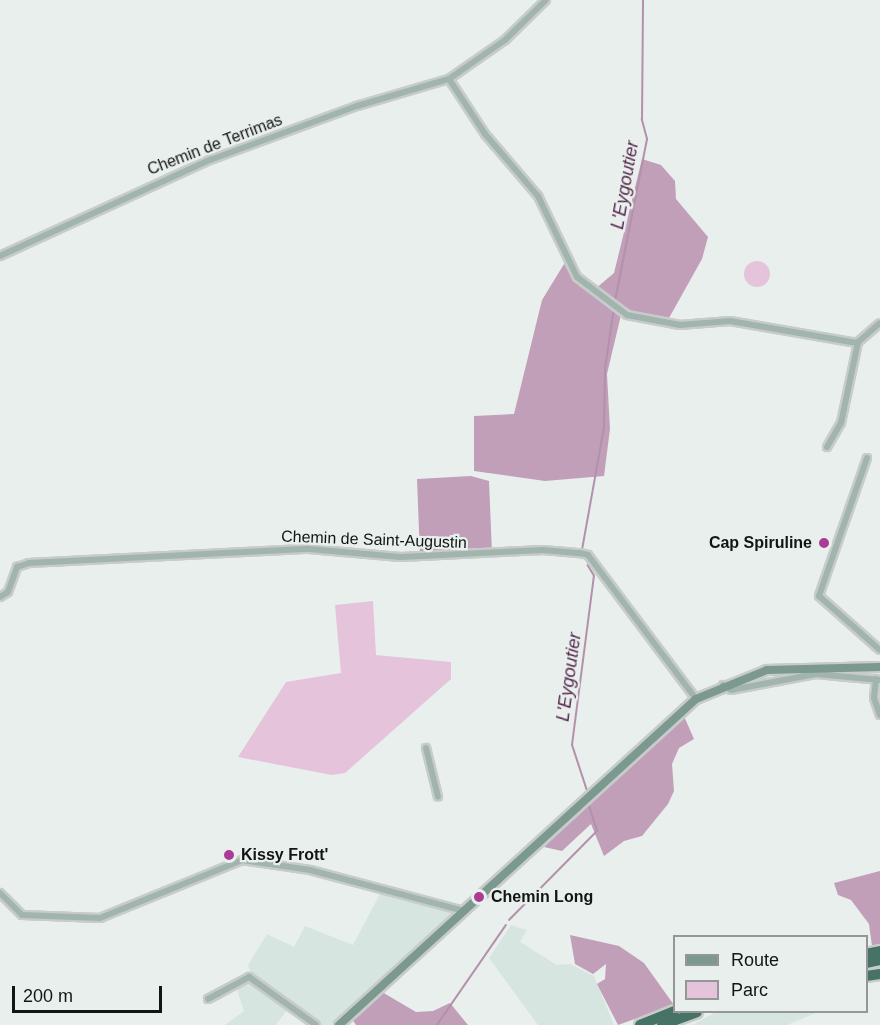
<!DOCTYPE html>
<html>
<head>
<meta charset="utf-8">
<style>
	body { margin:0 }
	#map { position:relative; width:880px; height:1025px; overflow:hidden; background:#e9efed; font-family:Arial,sans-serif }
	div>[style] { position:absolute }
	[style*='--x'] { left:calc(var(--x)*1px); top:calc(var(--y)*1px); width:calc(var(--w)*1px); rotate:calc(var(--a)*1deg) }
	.built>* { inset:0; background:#d6e5e0 }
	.green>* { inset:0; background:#e4c3db }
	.round { border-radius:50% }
	.forest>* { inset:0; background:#c29fb9 }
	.stream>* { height:1.5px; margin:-0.75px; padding:0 0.75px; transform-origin:0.75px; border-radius:0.75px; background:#b391aa }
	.roads { filter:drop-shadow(2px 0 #c7ccca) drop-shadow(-2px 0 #c7ccca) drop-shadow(0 2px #c7ccca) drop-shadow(0 -2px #c7ccca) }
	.minor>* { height:6px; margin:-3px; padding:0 3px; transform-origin:3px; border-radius:3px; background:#a1b5ae }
	.secondary>* { height:8px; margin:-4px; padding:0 4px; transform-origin:4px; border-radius:4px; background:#7b998f }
	.motorway>* { height:10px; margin:-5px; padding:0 5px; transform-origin:5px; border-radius:5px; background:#477366 }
	.dots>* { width:16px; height:16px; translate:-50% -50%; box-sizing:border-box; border:3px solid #e9efed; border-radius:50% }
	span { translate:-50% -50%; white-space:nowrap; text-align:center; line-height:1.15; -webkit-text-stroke:4.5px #e9efed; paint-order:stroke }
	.street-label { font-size:16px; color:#131515 }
	.poi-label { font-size:16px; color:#131515; font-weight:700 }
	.right { translate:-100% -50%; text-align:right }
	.left { translate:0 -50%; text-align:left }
	.water-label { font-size:18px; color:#56294c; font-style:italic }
	.legend { position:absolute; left:673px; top:935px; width:195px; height:78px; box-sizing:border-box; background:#e9efed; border:2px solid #939897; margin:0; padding:8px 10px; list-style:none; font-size:18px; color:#131515 }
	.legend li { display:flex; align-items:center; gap:12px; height:30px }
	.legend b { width:30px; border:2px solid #939897 }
	.scale { position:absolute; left:12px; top:986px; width:150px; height:27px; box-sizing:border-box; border:3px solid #131515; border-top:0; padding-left:8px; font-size:18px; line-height:21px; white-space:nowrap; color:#131515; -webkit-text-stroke:4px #e9efed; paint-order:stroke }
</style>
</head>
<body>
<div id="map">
	<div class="built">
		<div style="clip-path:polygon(382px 890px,454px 913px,334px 1025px,320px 1025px,250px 971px,248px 965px,267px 934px,294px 947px,305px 926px,353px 945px)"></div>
		<div style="clip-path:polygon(511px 925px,527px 930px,520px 942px,557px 965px,570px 964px,594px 976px,614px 1025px,538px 1025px,489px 958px)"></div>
		<div style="clip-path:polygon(249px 979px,289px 1007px,276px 1025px,225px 1025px,244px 1011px,236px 987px)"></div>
		<div style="clip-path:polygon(716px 1012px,818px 1012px,787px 1025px,692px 1025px)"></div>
	</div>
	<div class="green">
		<div class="round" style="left:744px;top:261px;width:26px;height:26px"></div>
		<div style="clip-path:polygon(373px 601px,376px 655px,451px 662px,451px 679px,345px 773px,332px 775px,238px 757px,286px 682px,341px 673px,335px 605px)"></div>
	</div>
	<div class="forest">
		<div style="clip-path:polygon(642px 159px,661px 165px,675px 181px,676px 199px,708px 237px,702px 259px,669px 318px,635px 313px,595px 289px,614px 273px)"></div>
		<div style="clip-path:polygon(564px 264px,621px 315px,607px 374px,610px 429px,604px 476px,545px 481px,474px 471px,474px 416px,514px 414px,542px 300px)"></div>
		<div style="clip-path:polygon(471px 476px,489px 481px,492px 553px,420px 556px,417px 479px)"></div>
		<div style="clip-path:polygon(683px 714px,694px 739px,679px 748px,672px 764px,674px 791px,668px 804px,642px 836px,624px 841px,604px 856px,591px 824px,562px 851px,544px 847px)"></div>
		<div style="clip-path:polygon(880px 871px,880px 944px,872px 946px,869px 924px,851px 900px,838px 895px,834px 883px)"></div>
		<div style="clip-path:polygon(570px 935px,619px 946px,644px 963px,674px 1005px,618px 1025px,597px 984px,605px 979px,606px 964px,593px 974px,575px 964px)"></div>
		<div style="clip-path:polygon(382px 992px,416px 1012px,433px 1011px,450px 1003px,468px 1025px,356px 1025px,352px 1019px)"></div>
	</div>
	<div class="stream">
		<div style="--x:615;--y:301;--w:165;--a:-78.8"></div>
		<div style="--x:647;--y:139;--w:20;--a:-105"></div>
		<div style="--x:642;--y:120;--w:120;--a:-89.5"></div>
		<div style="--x:582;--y:550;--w:124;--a:-79.8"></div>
		<div style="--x:604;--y:428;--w:59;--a:-89"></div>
		<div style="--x:605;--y:369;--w:62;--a:-81.6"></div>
		<div style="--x:587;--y:791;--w:48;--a:-108.1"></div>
		<div style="--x:572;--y:745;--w:170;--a:-82.6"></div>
		<div style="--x:594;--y:576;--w:12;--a:-121"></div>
		<div style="--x:509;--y:920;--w:125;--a:-45.3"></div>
		<div style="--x:597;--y:831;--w:26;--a:-108"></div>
		<div style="--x:437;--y:1025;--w:121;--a:-55.4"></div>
	</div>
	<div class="roads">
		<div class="minor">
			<div style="--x:449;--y:79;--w:66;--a:56.8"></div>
			<div style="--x:485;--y:134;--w:82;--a:49.5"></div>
			<div style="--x:538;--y:196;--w:90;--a:64.3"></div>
			<div style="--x:577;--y:277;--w:63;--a:37.2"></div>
			<div style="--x:627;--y:315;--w:54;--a:10.7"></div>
			<div style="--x:680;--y:325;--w:50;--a:-4.6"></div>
			<div style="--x:730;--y:321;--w:129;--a:9.8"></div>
			<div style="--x:857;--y:343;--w:30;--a:-41"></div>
			<div style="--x:0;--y:256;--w:231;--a:-24.6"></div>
			<div style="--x:210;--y:160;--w:157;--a:-20.2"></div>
			<div style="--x:357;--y:106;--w:96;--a:-16.4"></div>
			<div style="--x:449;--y:79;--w:68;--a:-34.9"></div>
			<div style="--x:505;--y:40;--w:57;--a:-44.3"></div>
			<div style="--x:827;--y:447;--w:28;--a:-60"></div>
			<div style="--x:841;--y:423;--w:83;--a:-78.1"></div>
			<div style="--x:867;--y:458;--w:146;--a:109.2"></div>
			<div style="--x:819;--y:596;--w:81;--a:41.5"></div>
			<div style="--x:0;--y:597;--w:9;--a:-32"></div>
			<div style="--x:8;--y:592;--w:27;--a:-70"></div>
			<div style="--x:17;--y:567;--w:13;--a:-18"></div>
			<div style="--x:29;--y:563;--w:280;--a:-2.9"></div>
			<div style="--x:309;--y:549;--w:92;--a:5"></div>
			<div style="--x:401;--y:557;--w:142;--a:-2.8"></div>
			<div style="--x:543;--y:550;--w:37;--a:5"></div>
			<div style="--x:580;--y:553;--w:8;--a:14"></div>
			<div style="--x:588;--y:555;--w:180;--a:53.1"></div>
			<div style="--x:876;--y:679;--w:19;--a:96"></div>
			<div style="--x:874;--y:698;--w:18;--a:71"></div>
			<div style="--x:723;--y:685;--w:9;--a:32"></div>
			<div style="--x:731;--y:690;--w:86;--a:-10.7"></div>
			<div style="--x:816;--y:674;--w:64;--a:5.4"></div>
			<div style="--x:426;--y:748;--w:50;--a:76.2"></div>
			<div style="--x:0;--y:893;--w:31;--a:45"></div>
			<div style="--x:22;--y:915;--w:78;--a:2.2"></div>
			<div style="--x:100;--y:918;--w:153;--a:-22.2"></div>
			<div style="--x:242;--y:860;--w:69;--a:8.4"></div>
			<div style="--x:310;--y:870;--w:159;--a:14.9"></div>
			<div style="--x:208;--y:999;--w:47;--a:-28.2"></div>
			<div style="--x:249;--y:977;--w:82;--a:35.6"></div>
		</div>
		<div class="secondary">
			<div style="--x:339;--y:1025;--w:483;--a:-42.4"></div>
			<div style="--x:696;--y:699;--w:77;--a:-22.2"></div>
			<div style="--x:767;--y:670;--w:113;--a:-1.5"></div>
		</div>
		<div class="motorway">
			<div style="--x:866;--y:954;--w:14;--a:-12"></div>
			<div style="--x:866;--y:963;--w:14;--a:-12"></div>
			<div style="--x:866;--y:976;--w:14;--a:-8"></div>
			<div style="--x:640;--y:1025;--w:37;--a:-22"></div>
			<div style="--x:662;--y:1025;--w:37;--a:-20"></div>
		</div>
	</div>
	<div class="dots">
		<div style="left:824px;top:543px;background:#ab3b97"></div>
		<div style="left:229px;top:855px;background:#ab3b97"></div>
		<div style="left:479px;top:897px;background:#ab3b97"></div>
	</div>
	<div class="street-label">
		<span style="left:215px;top:145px;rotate:-21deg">Chemin de Terrimas</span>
		<span style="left:374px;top:540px;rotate:2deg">Chemin de Saint-Augustin</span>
	</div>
	<div class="poi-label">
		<span class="right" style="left:812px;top:543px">Cap Spiruline</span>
		<span class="left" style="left:241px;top:855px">Kissy Frott'</span>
		<span class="left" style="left:491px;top:897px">Chemin Long</span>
	</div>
	<div class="water-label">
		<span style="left:625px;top:185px;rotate:-80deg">L'Eygoutier</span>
		<span style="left:569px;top:677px;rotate:-82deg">L'Eygoutier</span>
	</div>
	<ul class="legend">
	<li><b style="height:8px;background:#7b998f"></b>Route</li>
	<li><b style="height:16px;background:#e4c3db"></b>Parc</li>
	</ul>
	<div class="scale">200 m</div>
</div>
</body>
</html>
